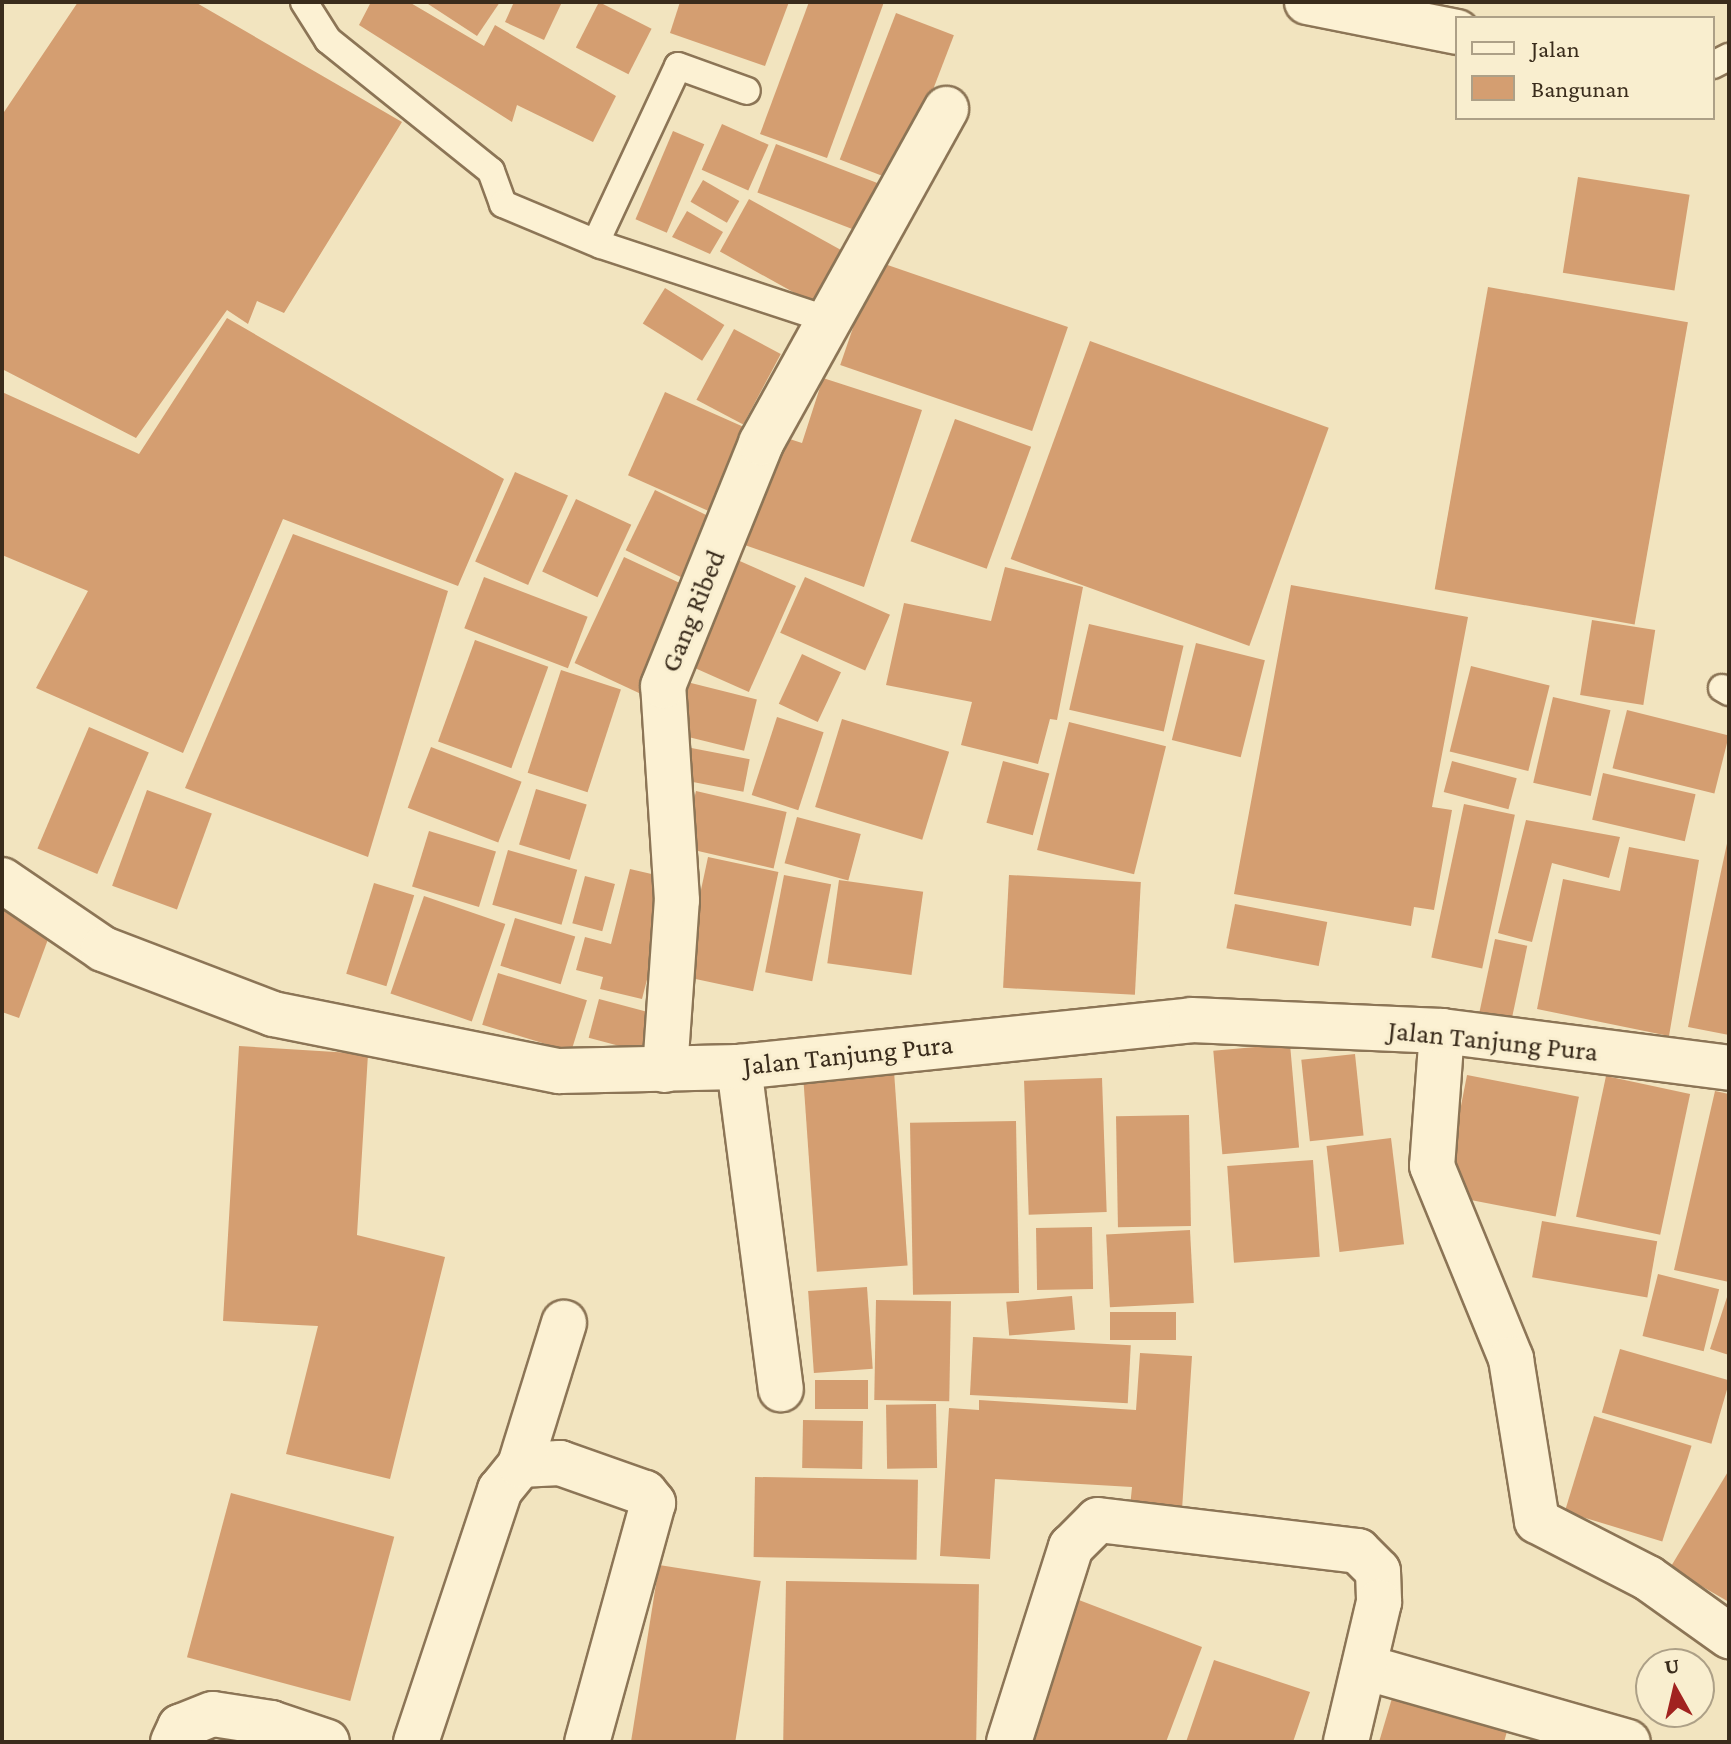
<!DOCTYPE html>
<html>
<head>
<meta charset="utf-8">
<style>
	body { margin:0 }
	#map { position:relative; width:1731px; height:1744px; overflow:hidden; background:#f2e4bf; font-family:"Crimson Pro",serif }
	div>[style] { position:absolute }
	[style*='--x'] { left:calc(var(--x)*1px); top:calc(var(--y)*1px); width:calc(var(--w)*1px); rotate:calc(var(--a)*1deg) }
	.building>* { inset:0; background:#d49e71; transform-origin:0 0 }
	.roads { filter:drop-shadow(2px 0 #8c7556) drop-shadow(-2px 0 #8c7556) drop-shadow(0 2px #8c7556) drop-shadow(0 -2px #8c7556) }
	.service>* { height:26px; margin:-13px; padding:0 13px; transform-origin:13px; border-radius:13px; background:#fcf1d3 }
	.minor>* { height:44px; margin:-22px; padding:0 22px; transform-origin:22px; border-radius:22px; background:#fcf1d3 }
	.tertiary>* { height:44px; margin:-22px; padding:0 22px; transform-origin:22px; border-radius:22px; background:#fcf1d3 }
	span { translate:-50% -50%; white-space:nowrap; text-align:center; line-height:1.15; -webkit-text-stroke:6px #f9eecf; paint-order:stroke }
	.street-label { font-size:28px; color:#3a2c1c }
	.frame { position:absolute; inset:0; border:4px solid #3a2c1c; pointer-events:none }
	.legend { position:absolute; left:1455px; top:16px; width:260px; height:104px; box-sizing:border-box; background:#f9eecf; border:2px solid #ada087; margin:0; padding:10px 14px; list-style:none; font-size:24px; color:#3a2c1c }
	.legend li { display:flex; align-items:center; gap:16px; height:40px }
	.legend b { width:40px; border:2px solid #ada087 }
	.north { position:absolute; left:1635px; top:1648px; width:80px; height:80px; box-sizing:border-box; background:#f9eecf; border:2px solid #ada087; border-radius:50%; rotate:352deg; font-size:22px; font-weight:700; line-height:32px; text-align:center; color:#3a2c1c }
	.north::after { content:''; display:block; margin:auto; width:28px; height:36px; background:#a12320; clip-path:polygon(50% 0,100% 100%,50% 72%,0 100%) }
</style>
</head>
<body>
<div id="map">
	<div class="building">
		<div style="clip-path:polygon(78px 2px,195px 2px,402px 122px,284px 313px,257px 301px,248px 324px,227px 310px,136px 438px,2px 369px,2px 115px)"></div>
		<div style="clip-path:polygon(371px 2px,409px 2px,484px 46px,495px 25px,616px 96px,593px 142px,517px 105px,512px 122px,359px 25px)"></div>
		<div style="clip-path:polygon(425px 2px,500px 2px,477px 36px)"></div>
		<div style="clip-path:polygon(514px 2px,562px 2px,544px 40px,505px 22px)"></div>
		<div style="left:599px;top:2px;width:59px;height:51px;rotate:27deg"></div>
		<div style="clip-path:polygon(680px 2px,789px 2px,765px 66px,670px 33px)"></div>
		<div style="clip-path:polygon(809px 2px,884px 2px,827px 158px,760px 134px)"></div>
		<div style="left:896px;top:13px;width:62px;height:157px;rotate:21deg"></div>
		<div style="left:722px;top:124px;width:51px;height:50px;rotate:24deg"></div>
		<div style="left:673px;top:131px;width:34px;height:96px;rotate:23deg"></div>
		<div style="left:776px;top:144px;width:112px;height:52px;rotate:21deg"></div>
		<div style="left:1578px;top:177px;width:113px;height:97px;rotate:9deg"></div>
		<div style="left:703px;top:180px;width:42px;height:25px;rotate:30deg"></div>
		<div style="left:749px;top:199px;width:118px;height:60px;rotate:29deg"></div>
		<div style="clip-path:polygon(687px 211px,723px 232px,710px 254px,672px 237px)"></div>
		<div style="left:876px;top:261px;width:203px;height:110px;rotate:19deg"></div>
		<div style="left:1488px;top:287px;width:203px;height:307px;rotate:10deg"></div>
		<div style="left:665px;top:288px;width:70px;height:42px;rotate:32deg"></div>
		<div style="clip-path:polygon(227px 318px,504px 479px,458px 586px,283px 519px,183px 753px,36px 688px,88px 591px,2px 555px,2px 392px,139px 454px)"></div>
		<div style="left:734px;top:329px;width:53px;height:80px;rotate:28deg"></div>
		<div style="left:1090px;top:341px;width:254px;height:232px;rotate:20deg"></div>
		<div style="clip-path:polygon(823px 378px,922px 410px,864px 587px,739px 543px,774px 434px,802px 443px)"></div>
		<div style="left:665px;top:392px;width:98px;height:91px;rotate:24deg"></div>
		<div style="left:955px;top:419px;width:81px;height:130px;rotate:20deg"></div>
		<div style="left:515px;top:472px;width:58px;height:98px;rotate:24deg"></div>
		<div style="left:655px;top:490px;width:75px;height:67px;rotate:26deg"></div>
		<div style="left:576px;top:499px;width:61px;height:80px;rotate:25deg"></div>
		<div style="clip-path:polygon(293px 534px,448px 591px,368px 857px,185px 788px)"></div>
		<div style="left:624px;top:557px;width:77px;height:117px;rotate:25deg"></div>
		<div style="left:733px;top:558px;width:69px;height:116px;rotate:24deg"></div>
		<div style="clip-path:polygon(1005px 567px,1083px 587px,1057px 720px,1050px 719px,1038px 764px,961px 745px,972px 702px,886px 685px,904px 603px,991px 621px)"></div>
		<div style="left:484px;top:577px;width:111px;height:55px;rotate:21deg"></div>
		<div style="left:805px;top:577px;width:93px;height:61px;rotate:24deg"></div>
		<div style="clip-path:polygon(1291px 585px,1468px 617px,1432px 807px,1452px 810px,1434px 910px,1414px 907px,1411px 926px,1234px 894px)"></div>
		<div style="left:1592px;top:620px;width:64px;height:76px;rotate:9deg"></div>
		<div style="left:1089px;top:624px;width:97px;height:88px;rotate:13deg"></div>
		<div style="left:475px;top:640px;width:78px;height:108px;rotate:20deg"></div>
		<div style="left:1196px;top:643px;width:71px;height:100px;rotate:14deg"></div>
		<div style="left:802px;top:654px;width:43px;height:55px;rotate:25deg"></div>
		<div style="left:1471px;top:666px;width:81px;height:88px;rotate:14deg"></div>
		<div style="left:561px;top:670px;width:63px;height:108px;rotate:18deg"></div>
		<div style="left:687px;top:682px;width:72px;height:53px;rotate:14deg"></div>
		<div style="left:1553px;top:697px;width:59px;height:88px;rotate:13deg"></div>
		<div style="left:1627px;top:710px;width:105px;height:60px;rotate:14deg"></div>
		<div style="left:777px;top:717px;width:49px;height:82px;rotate:18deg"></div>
		<div style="left:842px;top:719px;width:112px;height:92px;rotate:17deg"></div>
		<div style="left:1069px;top:722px;width:100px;height:132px;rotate:14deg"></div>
		<div style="left:89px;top:727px;width:65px;height:132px;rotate:23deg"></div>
		<div style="left:681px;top:746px;width:70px;height:33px;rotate:11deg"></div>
		<div style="left:431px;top:747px;width:97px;height:65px;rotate:21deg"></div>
		<div style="left:1003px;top:761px;width:48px;height:64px;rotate:15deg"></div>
		<div style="left:1452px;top:761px;width:67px;height:32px;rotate:15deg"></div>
		<div style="left:1603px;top:773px;width:95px;height:48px;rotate:13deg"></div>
		<div style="left:536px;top:789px;width:53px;height:58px;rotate:17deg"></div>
		<div style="left:147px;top:790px;width:69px;height:102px;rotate:20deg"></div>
		<div style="left:696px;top:791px;width:93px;height:58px;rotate:13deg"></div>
		<div style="left:1464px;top:804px;width:52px;height:157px;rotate:12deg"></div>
		<div style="left:797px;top:817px;width:66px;height:48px;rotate:15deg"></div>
		<div style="clip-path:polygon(1526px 820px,1620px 837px,1609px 878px,1552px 863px,1532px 942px,1498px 933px)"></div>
		<div style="left:429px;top:831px;width:70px;height:58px;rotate:17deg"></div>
		<div style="clip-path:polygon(1729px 834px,1729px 1035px,1688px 1027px)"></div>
		<div style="clip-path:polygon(1629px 847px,1699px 860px,1669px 1036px,1537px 1009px,1563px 879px,1620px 891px)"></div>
		<div style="left:508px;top:850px;width:72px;height:57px;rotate:16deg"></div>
		<div style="left:708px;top:857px;width:72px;height:122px;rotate:12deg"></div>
		<div style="clip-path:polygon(630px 869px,673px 879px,642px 999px,600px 989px,603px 977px,576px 970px,585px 937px,611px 944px)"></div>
		<div style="left:784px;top:875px;width:48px;height:99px;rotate:11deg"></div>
		<div style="left:1009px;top:875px;width:132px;height:113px;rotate:3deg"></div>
		<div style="left:585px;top:876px;width:31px;height:49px;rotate:15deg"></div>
		<div style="left:839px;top:880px;width:85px;height:84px;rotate:8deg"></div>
		<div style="left:374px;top:883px;width:42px;height:95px;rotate:17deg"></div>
		<div style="left:424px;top:896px;width:86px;height:103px;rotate:19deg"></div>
		<div style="left:1235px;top:904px;width:94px;height:45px;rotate:11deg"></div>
		<div style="clip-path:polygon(2px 905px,54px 923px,19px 1018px,2px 1012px)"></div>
		<div style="left:515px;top:918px;width:63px;height:50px;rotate:17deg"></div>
		<div style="left:1495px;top:939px;width:33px;height:81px;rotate:12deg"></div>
		<div style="left:498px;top:973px;width:93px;height:54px;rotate:17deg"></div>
		<div style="left:599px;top:999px;width:65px;height:40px;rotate:15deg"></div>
		<div style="left:1290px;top:1044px;width:104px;height:77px;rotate:85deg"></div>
		<div style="clip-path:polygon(239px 1046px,368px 1054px,357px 1235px,445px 1257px,390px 1479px,286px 1454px,318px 1326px,223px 1321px)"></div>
		<div style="left:1355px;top:1054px;width:82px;height:54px;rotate:84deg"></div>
		<div style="left:894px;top:1071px;width:195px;height:91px;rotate:86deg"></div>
		<div style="left:1467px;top:1075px;width:114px;height:122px;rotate:11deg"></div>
		<div style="left:1606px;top:1076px;width:86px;height:144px;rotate:12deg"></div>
		<div style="left:1102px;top:1078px;width:134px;height:78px;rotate:88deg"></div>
		<div style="clip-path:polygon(1715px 1091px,1729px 1094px,1729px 1282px,1674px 1270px)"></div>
		<div style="left:1189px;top:1115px;width:111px;height:73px;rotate:89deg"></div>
		<div style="left:1016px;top:1121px;width:172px;height:106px;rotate:89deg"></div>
		<div style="left:1391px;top:1138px;width:107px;height:65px;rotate:83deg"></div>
		<div style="left:1313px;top:1160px;width:97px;height:86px;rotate:86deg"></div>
		<div style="left:1542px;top:1221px;width:117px;height:57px;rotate:10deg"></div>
		<div style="left:1092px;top:1227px;width:62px;height:56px;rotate:89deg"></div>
		<div style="left:1190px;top:1230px;width:73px;height:84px;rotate:87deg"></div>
		<div style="left:1658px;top:1274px;width:63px;height:64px;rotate:14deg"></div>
		<div style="left:867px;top:1287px;width:82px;height:59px;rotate:86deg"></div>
		<div style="clip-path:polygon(1729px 1291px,1729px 1355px,1710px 1349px)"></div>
		<div style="left:1072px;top:1296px;width:34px;height:66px;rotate:85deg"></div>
		<div style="left:876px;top:1300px;width:75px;height:100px;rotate:1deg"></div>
		<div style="left:1176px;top:1312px;width:28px;height:66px;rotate:90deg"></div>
		<div style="left:973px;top:1337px;width:158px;height:58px;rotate:3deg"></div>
		<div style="left:1620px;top:1349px;width:114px;height:66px;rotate:16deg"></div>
		<div style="clip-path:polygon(1140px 1353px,1192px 1356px,1182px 1510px,1130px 1507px,1132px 1487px,995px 1479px,990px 1559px,940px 1556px,949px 1408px,979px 1410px,979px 1400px,1136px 1410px)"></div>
		<div style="left:815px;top:1380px;width:53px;height:29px"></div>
		<div style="left:936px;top:1404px;width:64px;height:50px;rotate:89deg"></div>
		<div style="left:1594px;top:1416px;width:102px;height:100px;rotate:17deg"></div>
		<div style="left:803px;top:1420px;width:60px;height:48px;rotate:1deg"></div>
		<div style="clip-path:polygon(1729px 1470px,1729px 1602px,1670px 1568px)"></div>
		<div style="left:755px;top:1477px;width:163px;height:80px;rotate:1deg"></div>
		<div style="left:231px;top:1493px;width:169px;height:170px;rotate:15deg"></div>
		<div style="left:659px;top:1565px;width:103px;height:180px;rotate:9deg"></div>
		<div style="left:786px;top:1581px;width:193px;height:161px;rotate:1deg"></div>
		<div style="clip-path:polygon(1071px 1597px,1202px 1647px,1166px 1742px,1017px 1742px)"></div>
		<div style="clip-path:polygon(1214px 1660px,1310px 1692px,1293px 1742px,1186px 1742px)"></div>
		<div style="clip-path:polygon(1398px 1678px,1512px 1714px,1504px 1742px,1379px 1742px)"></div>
	</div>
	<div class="roads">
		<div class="service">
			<div style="--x:304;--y:2;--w:45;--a:57.7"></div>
			<div style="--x:328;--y:40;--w:209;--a:38.8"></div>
			<div style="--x:491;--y:171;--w:35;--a:70"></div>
			<div style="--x:503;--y:204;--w:106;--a:22.7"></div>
			<div style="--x:601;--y:245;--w:240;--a:18.2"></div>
			<div style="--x:1713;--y:65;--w:18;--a:-27"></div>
			<div style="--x:596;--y:242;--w:194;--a:-65"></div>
			<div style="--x:678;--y:66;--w:73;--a:19.9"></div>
			<div style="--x:1722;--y:688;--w:8;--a:30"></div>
		</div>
		<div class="minor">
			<div style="--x:1307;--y:2;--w:153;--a:11.3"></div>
			<div style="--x:1442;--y:1031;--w:135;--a:94.2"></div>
			<div style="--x:1432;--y:1166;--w:209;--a:67.7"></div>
			<div style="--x:1511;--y:1359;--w:164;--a:80.9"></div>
			<div style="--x:1537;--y:1521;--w:125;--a:27.2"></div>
			<div style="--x:1648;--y:1578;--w:100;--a:35.6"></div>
			<div style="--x:739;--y:1067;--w:325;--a:82.6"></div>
			<div style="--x:665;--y:1070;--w:170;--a:-86"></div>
			<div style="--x:677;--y:900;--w:214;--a:-93.7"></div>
			<div style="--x:663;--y:686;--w:262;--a:-68"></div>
			<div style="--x:761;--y:443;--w:382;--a:-61"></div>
			<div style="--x:520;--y:1465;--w:40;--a:-2.9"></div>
			<div style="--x:560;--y:1463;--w:90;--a:19.4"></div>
			<div style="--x:645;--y:1493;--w:13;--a:51"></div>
			<div style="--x:653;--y:1503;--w:248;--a:105.4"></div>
			<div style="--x:1368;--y:1668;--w:270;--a:15.9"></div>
			<div style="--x:173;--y:1742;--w:17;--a:-65"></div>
			<div style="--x:180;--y:1727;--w:35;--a:-22"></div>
			<div style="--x:213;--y:1714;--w:59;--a:8.8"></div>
			<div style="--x:271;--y:1723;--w:59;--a:18.7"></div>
			<div style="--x:416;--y:1742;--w:266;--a:-71.6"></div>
			<div style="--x:500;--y:1490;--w:32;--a:-51"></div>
			<div style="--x:520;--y:1465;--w:149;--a:-72.8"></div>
			<div style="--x:1009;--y:1742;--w:205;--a:-72.4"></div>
			<div style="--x:1071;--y:1547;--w:38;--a:-45"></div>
			<div style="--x:1098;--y:1520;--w:262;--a:6.8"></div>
			<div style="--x:1358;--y:1551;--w:28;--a:45"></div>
			<div style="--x:1378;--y:1571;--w:31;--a:88"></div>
			<div style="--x:1379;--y:1602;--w:144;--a:103.3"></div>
		</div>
		<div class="tertiary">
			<div style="--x:2;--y:880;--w:122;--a:34.3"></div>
			<div style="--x:103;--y:949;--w:182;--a:20.9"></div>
			<div style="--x:273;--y:1014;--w:292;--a:11.3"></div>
			<div style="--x:559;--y:1071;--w:180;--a:-1.3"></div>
			<div style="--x:739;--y:1067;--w:454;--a:-5.9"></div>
			<div style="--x:1191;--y:1020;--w:251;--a:2.5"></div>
			<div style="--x:1442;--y:1031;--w:289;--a:7.3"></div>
		</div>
	</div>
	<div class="street-label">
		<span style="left:693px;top:611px;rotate:-68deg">Gang Ribed</span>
		<span style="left:1493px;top:1041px;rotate:6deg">Jalan Tanjung Pura</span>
		<span style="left:848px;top:1055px;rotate:-6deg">Jalan Tanjung Pura</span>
	</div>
	<div class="frame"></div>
	<ul class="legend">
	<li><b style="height:10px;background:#fcf1d3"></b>Jalan</li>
	<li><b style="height:22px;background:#d49e71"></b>Bangunan</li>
	</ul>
	<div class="north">U</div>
</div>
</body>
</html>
